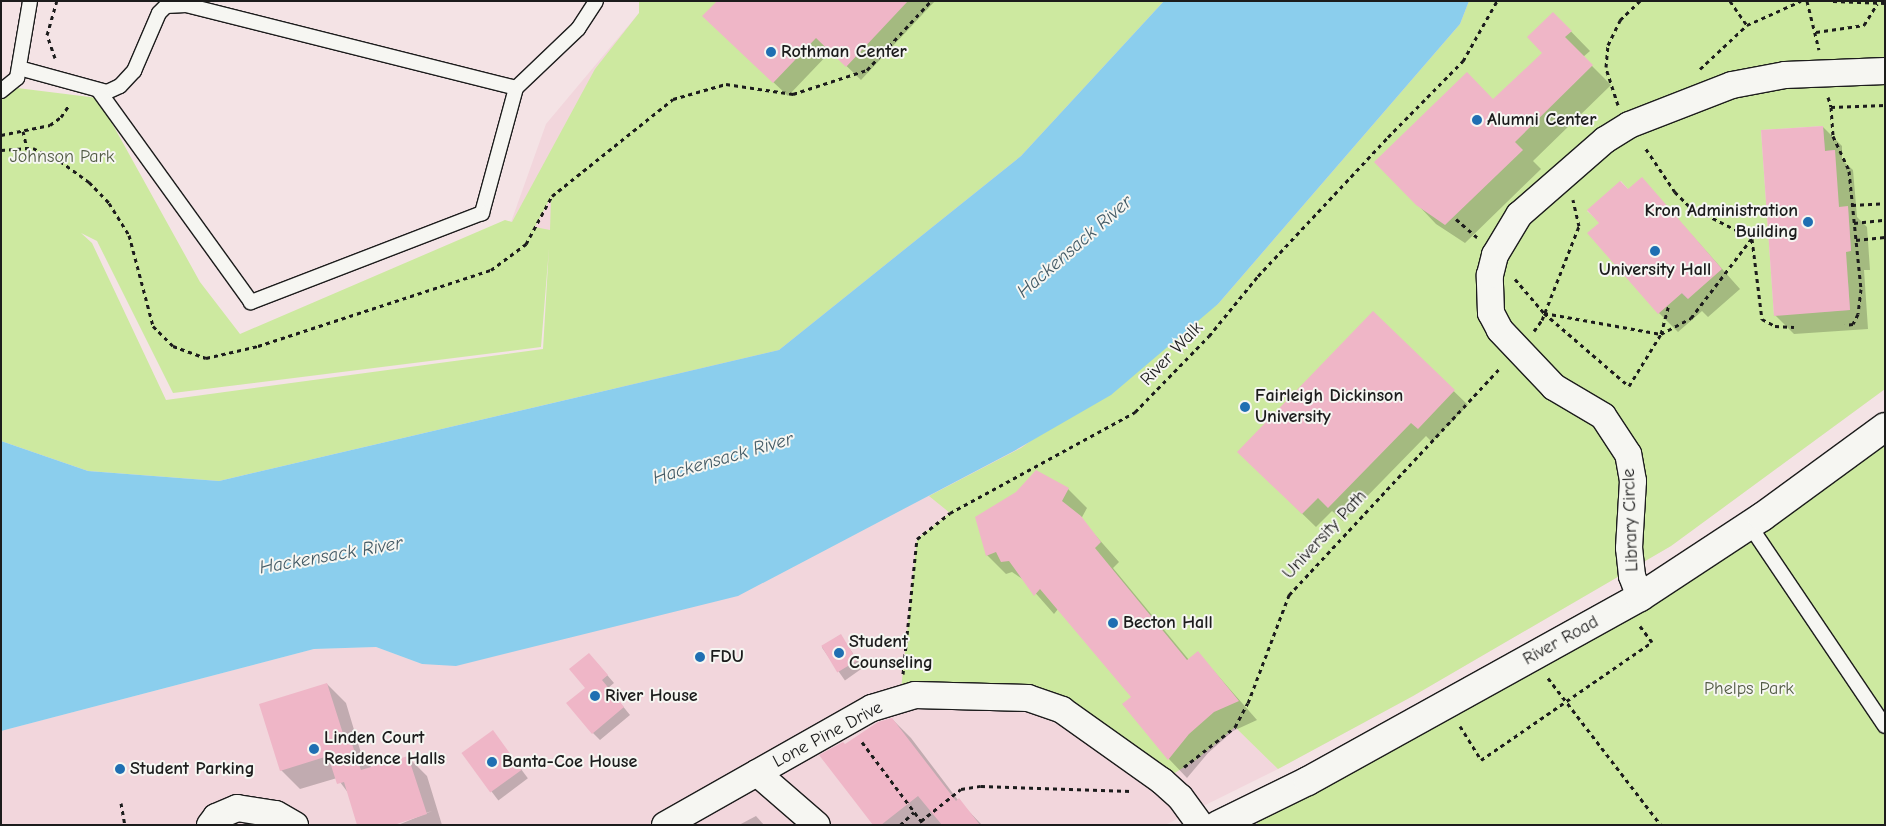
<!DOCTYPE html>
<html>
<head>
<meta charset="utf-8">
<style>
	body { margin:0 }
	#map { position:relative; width:1886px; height:826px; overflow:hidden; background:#f4e3e5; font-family:"Comic Neue",sans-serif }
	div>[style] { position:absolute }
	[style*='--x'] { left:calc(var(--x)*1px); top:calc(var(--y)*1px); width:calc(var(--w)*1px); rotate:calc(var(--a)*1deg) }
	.built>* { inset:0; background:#f2d6dc }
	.green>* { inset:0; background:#cde9a0 }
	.water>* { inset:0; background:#8bceed }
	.shadow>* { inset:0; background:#0003; transform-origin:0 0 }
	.building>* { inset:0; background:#efb6c7; transform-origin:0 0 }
	.path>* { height:3px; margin-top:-1.5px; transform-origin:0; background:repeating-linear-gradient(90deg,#1c1c1c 0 4px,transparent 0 8px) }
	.roads { filter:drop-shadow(1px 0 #1c1c1c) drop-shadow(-1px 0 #1c1c1c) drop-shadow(0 1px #1c1c1c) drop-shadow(0 -1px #1c1c1c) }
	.service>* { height:14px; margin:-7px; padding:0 7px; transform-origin:7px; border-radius:7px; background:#f6f6f2 }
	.minor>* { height:26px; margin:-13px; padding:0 13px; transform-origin:13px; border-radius:13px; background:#f6f6f2 }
	.secondary>* { height:28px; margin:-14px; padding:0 14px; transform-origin:14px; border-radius:14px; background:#f6f6f2 }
	.dots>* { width:14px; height:14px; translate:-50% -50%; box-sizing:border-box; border:2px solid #f6f6f2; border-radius:50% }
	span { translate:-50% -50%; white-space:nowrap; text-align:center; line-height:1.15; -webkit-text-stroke:4px #f6f6f2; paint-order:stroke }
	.poi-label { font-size:18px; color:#1c1c1c; font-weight:700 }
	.left { translate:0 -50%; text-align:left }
	.right { translate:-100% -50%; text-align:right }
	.park-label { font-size:18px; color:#515a44 }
	.street-label { font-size:18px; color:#1c1c1c }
	.water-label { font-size:19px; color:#435a65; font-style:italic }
	.frame { position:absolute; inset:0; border:2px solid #1c1c1c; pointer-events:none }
</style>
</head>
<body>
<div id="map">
	<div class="built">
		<div style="clip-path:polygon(639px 1px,1885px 1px,1885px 389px,1671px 546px,1413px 696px,1278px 769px,1165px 825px,1px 825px,1px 731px,314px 649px,376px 647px,422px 664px,737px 596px,549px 267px,510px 225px,546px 124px,639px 13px)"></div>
	</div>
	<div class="green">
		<div style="clip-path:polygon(evenodd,639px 1px,1164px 1px,1021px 156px,779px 350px,219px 481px,88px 471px,1px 441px,1px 86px,98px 98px,200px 282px,240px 334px,505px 220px,512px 222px,595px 69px,639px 13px,639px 1px,551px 197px,550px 230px,535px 227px,551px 197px,639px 1px,81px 233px,97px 241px,173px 393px,541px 347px,549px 248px,543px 349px,166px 400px,92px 243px,81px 233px)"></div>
		<div style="clip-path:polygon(evenodd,1469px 1px,1885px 1px,1885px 389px,1671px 546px,1413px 696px,1278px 769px,1235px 727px,1197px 759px,1162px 781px,1062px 710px,900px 699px,917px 539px,950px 513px,929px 496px,1021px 448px,1218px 304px,1460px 24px,1469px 1px,1823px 126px,1825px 151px,1835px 150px,1830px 208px,1848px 207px,1851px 251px,1836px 252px,1848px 282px,1850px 310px,1774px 315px,1761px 130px,1823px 126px,1469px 1px,1621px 181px,1628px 189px,1688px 299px,1587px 211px,1621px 181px)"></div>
		<div style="clip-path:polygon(1885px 427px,1885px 825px,1258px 825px,1251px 809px,1532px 658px)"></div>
	</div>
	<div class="water">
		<div style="clip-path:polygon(1164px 1px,1469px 1px,1460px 24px,1218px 304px,1111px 395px,1014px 451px,738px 596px,456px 666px,422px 664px,376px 647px,314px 649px,1px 731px,1px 441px,88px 471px,219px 481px,779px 350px,1021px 156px)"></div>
	</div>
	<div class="shadow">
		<div style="clip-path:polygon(718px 1px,935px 1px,861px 80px,831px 51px,788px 96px,718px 30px)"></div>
		<div style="clip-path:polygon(1553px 13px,1590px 51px,1583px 57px,1611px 85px,1533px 161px,1541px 169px,1465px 243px,1436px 224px,1417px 204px,1493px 101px,1543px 53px)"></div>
		<div style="clip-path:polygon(1823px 127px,1842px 146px,1842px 160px,1853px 170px,1857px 217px,1867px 227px,1870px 270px,1864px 270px,1868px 329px,1794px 334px,1775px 315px)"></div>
		<div style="clip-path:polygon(1642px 179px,1740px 289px,1708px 317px,1702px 311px,1678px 332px,1659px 313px,1600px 224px)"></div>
		<div style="clip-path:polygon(1373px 313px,1468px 405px,1432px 442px,1426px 436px,1343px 521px,1332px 511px,1316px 527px,1252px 465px)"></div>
		<div style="clip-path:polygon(1036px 471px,1068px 489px,1087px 508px,1081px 519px,1119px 562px,1113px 568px,1189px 660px,1198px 653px,1257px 720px,1233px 731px,1208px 753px,1187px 778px,1169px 759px,1133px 697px,1058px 609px,1054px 614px,1024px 580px,1012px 572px,1006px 574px,987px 555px,1017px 493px)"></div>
		<div style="left:840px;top:635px;width:40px;height:22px;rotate:55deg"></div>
		<div style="clip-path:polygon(596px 662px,614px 683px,608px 688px,630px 715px,600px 740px,593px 733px)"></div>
		<div style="clip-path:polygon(327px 684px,346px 703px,361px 753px,372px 768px,408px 757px,427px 776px,442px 825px,398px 825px,432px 811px,390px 825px,349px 794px,337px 778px,300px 789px,281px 770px)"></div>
		<div style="clip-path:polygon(892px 719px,911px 738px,958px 800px,982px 825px,875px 825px,845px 746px)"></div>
		<div style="left:493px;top:732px;width:58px;height:37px;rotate:53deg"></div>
		<div style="clip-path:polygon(756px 816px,764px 825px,739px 825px)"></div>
	</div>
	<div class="building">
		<div style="clip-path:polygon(717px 1px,908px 1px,846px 67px,816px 38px,773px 83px,702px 16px)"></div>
		<div style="clip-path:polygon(1553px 12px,1572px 31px,1565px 37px,1593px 65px,1515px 142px,1523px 150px,1445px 225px,1416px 205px,1374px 162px,1467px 72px,1493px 99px,1542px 53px,1527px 37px)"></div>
		<div style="clip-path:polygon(1823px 126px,1825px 151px,1835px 150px,1839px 207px,1848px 206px,1851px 251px,1846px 252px,1850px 310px,1774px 316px,1761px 130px)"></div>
		<div style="clip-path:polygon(1642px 177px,1722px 269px,1688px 299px,1682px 293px,1658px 314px,1587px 233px,1599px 223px,1587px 210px,1620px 181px,1628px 189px)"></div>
		<div style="clip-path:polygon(1373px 311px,1455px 390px,1418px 429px,1411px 423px,1328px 508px,1318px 498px,1302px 514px,1237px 452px)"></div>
		<div style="clip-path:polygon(1036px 470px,1069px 488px,1062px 501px,1081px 516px,1101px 542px,1095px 548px,1187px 660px,1198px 651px,1239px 701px,1214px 712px,1189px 734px,1168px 760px,1122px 704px,1131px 697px,1040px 589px,1034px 596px,1009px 561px,1001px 562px,996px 552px,986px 556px,975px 517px,1016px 492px)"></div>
		<div style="left:841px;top:634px;width:31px;height:23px;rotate:59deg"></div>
		<div style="clip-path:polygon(589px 653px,608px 675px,602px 680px,624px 707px,592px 734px,566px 703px,585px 688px,569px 669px)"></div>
		<div style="clip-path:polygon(327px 683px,346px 743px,351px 741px,361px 770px,408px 756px,427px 814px,394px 825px,357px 825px,344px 782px,337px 784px,328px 756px,280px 771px,259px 704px)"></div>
		<div style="clip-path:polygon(892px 718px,956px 801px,959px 798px,980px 825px,942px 825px,918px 796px,881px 825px,873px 825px,819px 755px,843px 742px,845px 744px,878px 722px)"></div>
		<div style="left:493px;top:730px;width:49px;height:39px;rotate:54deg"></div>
	</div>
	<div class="path">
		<div style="--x:1730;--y:1;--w:29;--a:55"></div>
		<div style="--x:1807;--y:1;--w:50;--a:76.2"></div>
		<div style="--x:1833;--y:1;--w:52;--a:2.2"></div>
		<div style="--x:1816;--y:32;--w:49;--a:-8.3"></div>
		<div style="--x:1864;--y:25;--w:25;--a:-58"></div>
		<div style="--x:55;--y:58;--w:24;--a:-109"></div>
		<div style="--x:47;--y:35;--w:35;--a:-74"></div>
		<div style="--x:1700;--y:69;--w:64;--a:-43.1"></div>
		<div style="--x:1747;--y:25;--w:59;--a:-24"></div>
		<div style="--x:1828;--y:97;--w:10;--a:73"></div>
		<div style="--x:1831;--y:107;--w:54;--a:-2.1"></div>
		<div style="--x:1618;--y:105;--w:40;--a:-108"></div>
		<div style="--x:1606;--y:67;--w:22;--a:-85"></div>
		<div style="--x:1608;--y:45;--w:28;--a:-64"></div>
		<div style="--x:1620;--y:20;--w:28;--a:-44"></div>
		<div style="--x:1831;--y:107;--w:29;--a:86"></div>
		<div style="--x:1833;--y:136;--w:38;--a:65"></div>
		<div style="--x:1849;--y:171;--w:119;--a:84.2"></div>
		<div style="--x:1861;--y:289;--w:25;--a:97"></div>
		<div style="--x:1858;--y:314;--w:11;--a:117"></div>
		<div style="--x:1853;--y:324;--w:8;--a:173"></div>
		<div style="--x:23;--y:131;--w:17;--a:77"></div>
		<div style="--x:1;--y:135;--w:50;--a:-11.5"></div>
		<div style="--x:50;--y:125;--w:14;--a:-36"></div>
		<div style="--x:61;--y:117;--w:14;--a:-56"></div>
		<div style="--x:1;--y:150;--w:32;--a:-4"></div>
		<div style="--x:33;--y:148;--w:30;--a:26"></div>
		<div style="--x:60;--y:161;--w:36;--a:36"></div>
		<div style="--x:89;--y:182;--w:29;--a:46"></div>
		<div style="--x:109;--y:203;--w:38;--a:58"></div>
		<div style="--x:129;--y:235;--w:94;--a:75.2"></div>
		<div style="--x:153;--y:326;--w:28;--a:45"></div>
		<div style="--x:173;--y:346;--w:35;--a:20"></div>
		<div style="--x:206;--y:358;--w:53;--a:-13"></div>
		<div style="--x:258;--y:346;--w:245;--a:-18.1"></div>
		<div style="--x:491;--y:270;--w:44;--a:-36.6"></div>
		<div style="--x:526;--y:244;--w:55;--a:-61.6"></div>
		<div style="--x:552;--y:196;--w:155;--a:-38.7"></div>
		<div style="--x:673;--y:99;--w:55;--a:-15.8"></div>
		<div style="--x:726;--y:84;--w:68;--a:8.5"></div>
		<div style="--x:793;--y:94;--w:78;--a:-18"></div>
		<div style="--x:867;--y:70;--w:94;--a:-47.2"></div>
		<div style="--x:1852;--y:205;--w:33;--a:-3"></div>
		<div style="--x:1456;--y:219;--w:28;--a:41"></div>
		<div style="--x:1854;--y:223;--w:31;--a:-6"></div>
		<div style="--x:1752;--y:239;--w:81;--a:82.9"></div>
		<div style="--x:1762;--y:319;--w:15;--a:28"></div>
		<div style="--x:1775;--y:326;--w:19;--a:3"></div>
		<div style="--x:1856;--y:240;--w:29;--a:-6"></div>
		<div style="--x:1515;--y:279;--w:45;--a:49.5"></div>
		<div style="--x:1544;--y:313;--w:112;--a:40.7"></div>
		<div style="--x:1629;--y:386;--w:61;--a:-58.4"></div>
		<div style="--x:1661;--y:334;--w:31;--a:-75"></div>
		<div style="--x:1544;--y:313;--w:119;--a:10.2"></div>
		<div style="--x:1661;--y:334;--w:34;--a:-28"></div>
		<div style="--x:1691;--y:318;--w:101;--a:-52.7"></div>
		<div style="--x:1752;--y:238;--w:71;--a:-153.1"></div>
		<div style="--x:1689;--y:206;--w:20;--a:-135"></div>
		<div style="--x:1675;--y:192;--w:55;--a:-124"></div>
		<div style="--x:1534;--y:331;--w:14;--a:-54"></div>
		<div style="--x:1542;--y:320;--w:101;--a:-68.5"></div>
		<div style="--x:1579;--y:226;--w:27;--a:-103"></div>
		<div style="--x:903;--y:674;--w:136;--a:-84.1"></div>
		<div style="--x:917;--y:539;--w:42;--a:-38.2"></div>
		<div style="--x:950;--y:513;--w:211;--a:-28.6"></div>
		<div style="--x:1135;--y:412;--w:106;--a:-45.8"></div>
		<div style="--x:1209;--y:336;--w:77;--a:-50.8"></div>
		<div style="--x:1258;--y:276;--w:190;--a:-46.9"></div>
		<div style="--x:1388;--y:137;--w:107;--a:-45.4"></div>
		<div style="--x:1463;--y:61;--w:69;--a:-60.5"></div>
		<div style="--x:1548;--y:678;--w:185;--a:52.5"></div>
		<div style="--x:1460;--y:726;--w:40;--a:58"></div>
		<div style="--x:1481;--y:760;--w:208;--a:-34.6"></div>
		<div style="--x:1652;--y:642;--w:20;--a:-127"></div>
		<div style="--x:862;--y:742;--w:104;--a:53.2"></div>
		<div style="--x:1184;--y:767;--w:65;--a:-38.1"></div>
		<div style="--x:1235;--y:727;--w:27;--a:-62"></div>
		<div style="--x:1248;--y:703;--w:116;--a:-69.2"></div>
		<div style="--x:1289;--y:595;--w:311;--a:-47.1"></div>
		<div style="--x:121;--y:803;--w:22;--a:80"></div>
		<div style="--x:921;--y:821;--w:51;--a:-38.7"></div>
		<div style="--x:961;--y:789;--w:20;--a:-9"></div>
		<div style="--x:981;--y:786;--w:150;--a:1.9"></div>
		<div style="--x:900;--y:825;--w:19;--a:-43"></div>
	</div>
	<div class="roads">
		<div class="service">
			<div style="--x:19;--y:68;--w:91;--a:15.3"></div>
			<div style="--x:107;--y:92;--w:14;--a:-25"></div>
			<div style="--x:120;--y:86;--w:21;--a:-47"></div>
			<div style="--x:134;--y:71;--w:63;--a:-66.7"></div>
			<div style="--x:159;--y:13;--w:10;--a:-45"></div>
			<div style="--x:166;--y:6;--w:20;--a:-3"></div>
			<div style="--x:186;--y:5;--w:340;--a:14.1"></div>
			<div style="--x:516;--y:88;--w:130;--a:105.2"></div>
			<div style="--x:482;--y:213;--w:248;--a:158.9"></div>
			<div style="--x:251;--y:302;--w:260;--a:-125.8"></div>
			<div style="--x:516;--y:88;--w:86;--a:-43.6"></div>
			<div style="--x:578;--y:29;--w:33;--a:-57"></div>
			<div style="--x:1;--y:91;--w:21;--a:-39"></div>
			<div style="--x:17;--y:78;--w:78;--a:-80.4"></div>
			<div style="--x:1750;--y:526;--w:241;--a:56"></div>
		</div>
		<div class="minor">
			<div style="--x:1640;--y:597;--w:22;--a:-111"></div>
			<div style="--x:1632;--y:576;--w:28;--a:-96"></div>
			<div style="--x:1629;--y:548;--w:67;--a:-86.6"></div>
			<div style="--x:1633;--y:481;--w:27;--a:-100"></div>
			<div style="--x:1628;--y:454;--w:45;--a:-123.3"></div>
			<div style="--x:1603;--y:416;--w:57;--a:-149.4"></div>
			<div style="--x:1554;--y:387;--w:79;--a:-133.5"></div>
			<div style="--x:1500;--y:330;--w:19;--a:-118"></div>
			<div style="--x:1491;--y:313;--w:38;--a:-92"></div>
			<div style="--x:1490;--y:275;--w:21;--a:-76"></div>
			<div style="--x:1495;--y:255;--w:47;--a:-59"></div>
			<div style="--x:1519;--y:215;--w:114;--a:-41.1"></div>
			<div style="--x:1605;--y:140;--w:28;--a:-32"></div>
			<div style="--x:1629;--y:125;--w:110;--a:-21.2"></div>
			<div style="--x:1732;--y:85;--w:54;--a:-10.7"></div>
			<div style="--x:1785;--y:75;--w:100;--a:-2.3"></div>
			<div style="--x:757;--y:773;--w:79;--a:40.9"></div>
			<div style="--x:210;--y:825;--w:10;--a:-53"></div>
			<div style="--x:216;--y:817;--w:23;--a:-23"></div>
			<div style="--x:237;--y:808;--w:39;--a:9"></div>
			<div style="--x:276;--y:814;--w:22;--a:30"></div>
			<div style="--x:665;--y:825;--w:238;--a:-29.5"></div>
			<div style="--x:872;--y:708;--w:45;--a:-16.8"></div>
			<div style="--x:915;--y:695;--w:113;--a:1.5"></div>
			<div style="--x:1028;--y:698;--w:36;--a:19"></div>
			<div style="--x:1062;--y:710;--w:123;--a:35.4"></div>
			<div style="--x:1162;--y:781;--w:24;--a:42"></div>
			<div style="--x:1180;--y:797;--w:34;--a:54"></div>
		</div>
		<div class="secondary">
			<div style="--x:1218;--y:825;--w:100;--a:-26.1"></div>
			<div style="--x:1308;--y:781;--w:380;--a:-29"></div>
			<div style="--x:1640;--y:597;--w:146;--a:-33.3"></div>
			<div style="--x:1762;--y:517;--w:152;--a:-36.2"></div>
		</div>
	</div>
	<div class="dots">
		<div style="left:771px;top:52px;background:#1f6fb2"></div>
		<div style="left:1477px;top:120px;background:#1f6fb2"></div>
		<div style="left:1808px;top:222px;background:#1f6fb2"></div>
		<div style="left:1655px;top:251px;background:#1f6fb2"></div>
		<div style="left:1245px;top:407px;background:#1f6fb2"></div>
		<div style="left:1113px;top:623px;background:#1f6fb2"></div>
		<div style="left:839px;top:653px;background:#1f6fb2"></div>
		<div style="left:700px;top:657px;background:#1f6fb2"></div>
		<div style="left:595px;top:696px;background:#1f6fb2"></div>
		<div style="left:314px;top:749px;background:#1f6fb2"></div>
		<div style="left:492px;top:762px;background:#1f6fb2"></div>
		<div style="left:120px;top:769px;background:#1f6fb2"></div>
	</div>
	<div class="poi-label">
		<span class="left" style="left:781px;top:52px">Rothman Center</span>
		<span class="left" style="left:1487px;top:120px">Alumni Center</span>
		<span class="right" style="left:1798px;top:222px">Kron Administration<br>Building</span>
		<span style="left:1655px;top:270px">University Hall</span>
		<span class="left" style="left:1255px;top:407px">Fairleigh Dickinson<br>University</span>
		<span class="left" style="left:1123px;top:623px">Becton Hall</span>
		<span class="left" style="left:849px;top:653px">Student<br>Counseling</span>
		<span class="left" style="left:710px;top:657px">FDU</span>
		<span class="left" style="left:605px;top:696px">River House</span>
		<span class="left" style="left:324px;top:749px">Linden Court<br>Residence Halls</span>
		<span class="left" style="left:502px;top:762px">Banta-Coe House</span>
		<span class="left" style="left:130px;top:769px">Student Parking</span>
	</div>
	<div class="park-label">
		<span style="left:62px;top:157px">Johnson Park</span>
		<span style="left:1749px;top:689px">Phelps Park</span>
	</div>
	<div class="street-label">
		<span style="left:1172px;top:354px;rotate:-46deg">River Walk</span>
		<span style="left:1631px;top:520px;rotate:-92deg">Library Circle</span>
		<span style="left:1325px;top:535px;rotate:-47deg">University Path</span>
		<span style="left:1561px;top:641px;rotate:-29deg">River Road</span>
		<span style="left:828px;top:735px;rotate:-28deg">Lone Pine Drive</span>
	</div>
	<div class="water-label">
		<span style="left:1075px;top:247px;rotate:-41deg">Hackensack River</span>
		<span style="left:723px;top:459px;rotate:-16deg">Hackensack River</span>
		<span style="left:331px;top:556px;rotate:-10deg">Hackensack River</span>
	</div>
	<div class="frame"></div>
</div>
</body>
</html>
